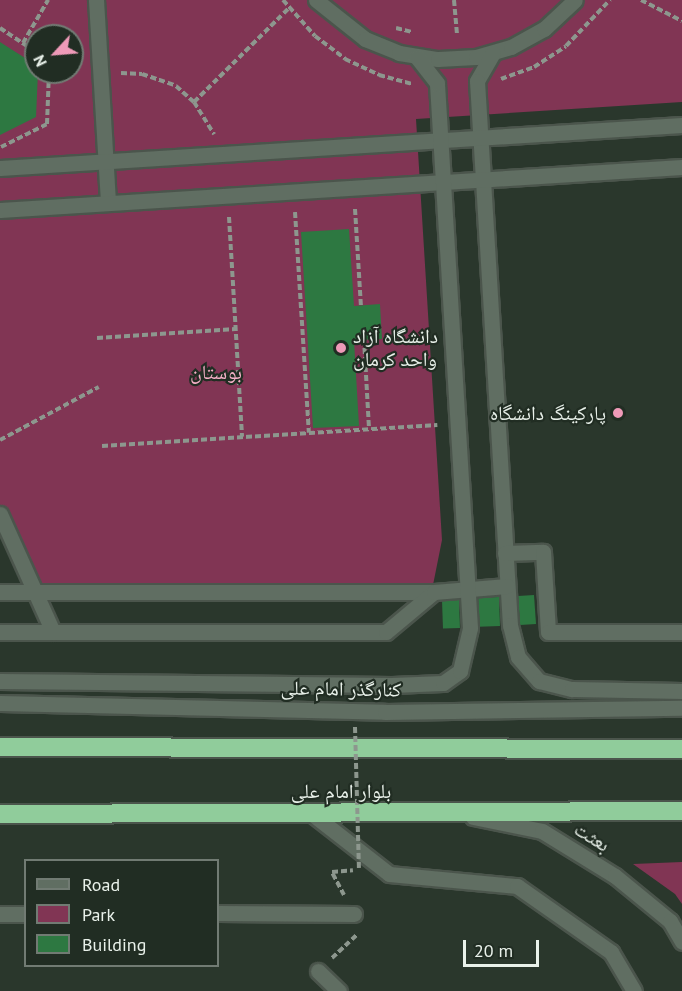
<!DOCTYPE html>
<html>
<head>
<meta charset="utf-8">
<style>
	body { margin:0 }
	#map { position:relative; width:682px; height:991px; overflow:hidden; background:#2a372c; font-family:"PT Sans","Noto Naskh Arabic",sans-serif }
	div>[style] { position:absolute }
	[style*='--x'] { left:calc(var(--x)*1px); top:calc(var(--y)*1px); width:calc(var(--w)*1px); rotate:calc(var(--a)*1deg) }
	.green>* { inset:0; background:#813554 }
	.building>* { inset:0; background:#2d7841; transform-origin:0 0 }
	.path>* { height:4px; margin-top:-2px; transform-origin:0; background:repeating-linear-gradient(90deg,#8d978e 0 6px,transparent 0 9px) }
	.roads { filter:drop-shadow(2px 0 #4b554c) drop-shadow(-2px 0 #4b554c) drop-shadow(0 2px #4b554c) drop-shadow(0 -2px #4b554c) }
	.minor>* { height:15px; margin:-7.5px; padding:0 7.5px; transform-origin:7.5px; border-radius:7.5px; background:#606e62 }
	.highway>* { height:18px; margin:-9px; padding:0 9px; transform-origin:9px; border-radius:9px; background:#90cc9b }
	.path-bridge>* { height:4px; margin-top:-2px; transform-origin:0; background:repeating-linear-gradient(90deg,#8d978e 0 6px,transparent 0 9px) }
	.dots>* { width:16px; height:16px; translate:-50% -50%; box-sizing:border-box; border:3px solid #212d23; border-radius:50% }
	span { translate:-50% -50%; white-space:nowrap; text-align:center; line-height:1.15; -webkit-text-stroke:4.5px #212d23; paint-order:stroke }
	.poi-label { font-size:20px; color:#e9f1ea }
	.left { translate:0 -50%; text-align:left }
	.right { translate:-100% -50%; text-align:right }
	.park-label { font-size:20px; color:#f5b0c7 }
	.street-label { font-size:20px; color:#e9f1ea }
	.legend { position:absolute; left:24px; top:859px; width:195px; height:108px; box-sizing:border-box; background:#212d23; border:2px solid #717b73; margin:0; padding:8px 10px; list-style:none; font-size:18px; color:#e9f1ea }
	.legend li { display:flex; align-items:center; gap:12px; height:30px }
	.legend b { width:30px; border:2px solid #717b73 }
	.north { position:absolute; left:24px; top:24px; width:60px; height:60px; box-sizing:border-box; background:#212d23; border:2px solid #717b73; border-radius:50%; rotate:244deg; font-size:16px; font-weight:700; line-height:24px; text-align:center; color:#e9f1ea }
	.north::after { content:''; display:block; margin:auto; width:21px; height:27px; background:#ef9ab8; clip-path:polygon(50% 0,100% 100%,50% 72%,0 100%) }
	.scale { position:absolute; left:463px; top:940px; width:76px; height:27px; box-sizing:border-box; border:3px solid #e9f1ea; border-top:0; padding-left:8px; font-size:18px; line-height:21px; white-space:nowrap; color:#e9f1ea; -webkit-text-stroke:4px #212d23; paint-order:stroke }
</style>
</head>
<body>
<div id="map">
	<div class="green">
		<div style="clip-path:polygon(evenodd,0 0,682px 0,682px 102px,416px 119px,442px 540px,432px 590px,36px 590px,0 509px,0 0,36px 36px,72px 36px,72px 72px,36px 72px,36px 36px)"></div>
		<div style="clip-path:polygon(682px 862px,682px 904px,675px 894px,633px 864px)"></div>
	</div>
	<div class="building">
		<div style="clip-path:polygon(0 42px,36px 65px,38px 72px,36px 117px,0 135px)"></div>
		<div style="clip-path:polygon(349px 229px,354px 306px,380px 304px,382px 339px,354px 340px,359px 426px,313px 428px,301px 232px)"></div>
		<div style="left:534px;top:595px;width:29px;height:16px;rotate:86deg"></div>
		<div style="left:499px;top:597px;width:29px;height:21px;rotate:88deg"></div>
		<div style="left:459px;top:600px;width:28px;height:17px;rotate:88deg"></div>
	</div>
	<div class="path">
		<div style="--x:283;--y:0;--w:48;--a:48.4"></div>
		<div style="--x:315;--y:36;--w:38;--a:37"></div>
		<div style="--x:345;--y:59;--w:38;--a:25"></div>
		<div style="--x:379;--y:75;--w:35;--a:15"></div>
		<div style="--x:454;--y:0;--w:36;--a:85"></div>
		<div style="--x:641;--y:0;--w:46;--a:27.1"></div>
		<div style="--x:0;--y:28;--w:43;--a:33.7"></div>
		<div style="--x:396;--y:28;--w:16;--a:14"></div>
		<div style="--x:23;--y:43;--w:50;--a:-59.8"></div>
		<div style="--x:121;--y:73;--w:21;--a:3"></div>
		<div style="--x:142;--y:74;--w:36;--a:19"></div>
		<div style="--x:176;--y:86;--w:24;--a:42"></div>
		<div style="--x:194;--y:102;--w:38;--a:58"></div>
		<div style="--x:501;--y:79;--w:35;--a:-20"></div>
		<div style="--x:534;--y:67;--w:38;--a:-33"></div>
		<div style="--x:566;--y:46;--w:64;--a:-46.3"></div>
		<div style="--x:194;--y:102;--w:134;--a:-44.7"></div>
		<div style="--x:1;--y:147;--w:51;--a:-26.6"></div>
		<div style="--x:47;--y:124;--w:52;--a:-87.8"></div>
		<div style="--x:355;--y:209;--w:97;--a:86.5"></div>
		<div style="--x:295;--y:212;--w:221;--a:86.4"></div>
		<div style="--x:229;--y:217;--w:220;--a:86.6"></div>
		<div style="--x:97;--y:338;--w:139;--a:-3.7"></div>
		<div style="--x:364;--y:339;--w:90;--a:86.8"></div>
		<div style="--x:0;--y:440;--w:112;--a:-28.2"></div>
		<div style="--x:102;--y:446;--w:336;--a:-3.6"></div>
		<div style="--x:344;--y:895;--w:26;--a:-118"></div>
		<div style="--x:332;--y:872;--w:21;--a:-5"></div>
		<div style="--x:332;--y:958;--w:34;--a:-43"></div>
	</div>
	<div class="roads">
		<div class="minor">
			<div style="--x:96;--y:0;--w:203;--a:86.6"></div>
			<div style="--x:316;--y:0;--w:63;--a:38.5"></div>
			<div style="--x:365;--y:39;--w:37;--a:22"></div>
			<div style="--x:399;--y:53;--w:39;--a:9"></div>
			<div style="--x:438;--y:59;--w:38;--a:-3"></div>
			<div style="--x:476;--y:57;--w:36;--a:-16"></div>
			<div style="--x:511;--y:47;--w:38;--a:-29"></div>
			<div style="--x:544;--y:29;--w:42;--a:-43.1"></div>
			<div style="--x:493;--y:53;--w:32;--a:120"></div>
			<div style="--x:477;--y:81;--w:545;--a:86.53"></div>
			<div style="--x:510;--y:625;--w:33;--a:76"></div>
			<div style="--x:518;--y:657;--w:32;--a:49"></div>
			<div style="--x:539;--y:681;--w:34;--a:14"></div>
			<div style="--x:572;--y:689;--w:110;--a:1"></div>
			<div style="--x:0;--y:168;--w:683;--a:-3.61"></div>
			<div style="--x:0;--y:210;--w:683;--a:-3.61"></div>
			<div style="--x:0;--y:514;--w:129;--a:65.8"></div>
			<div style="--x:505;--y:553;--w:38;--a:-2"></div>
			<div style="--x:543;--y:552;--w:80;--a:86.4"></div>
			<div style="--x:548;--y:632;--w:134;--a:0"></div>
			<div style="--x:0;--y:592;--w:434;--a:0"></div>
			<div style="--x:0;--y:632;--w:386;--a:0"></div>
			<div style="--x:386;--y:632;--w:62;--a:-39.8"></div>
			<div style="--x:434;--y:592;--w:73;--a:-4.7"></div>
			<div style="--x:0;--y:681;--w:392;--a:0.6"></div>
			<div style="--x:392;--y:685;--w:51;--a:-2.2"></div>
			<div style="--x:443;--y:683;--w:21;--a:-35"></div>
			<div style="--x:460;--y:671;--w:44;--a:-76.9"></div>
			<div style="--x:470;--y:628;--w:546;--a:-93.47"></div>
			<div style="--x:437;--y:83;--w:33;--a:-128"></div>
			<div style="--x:0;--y:703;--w:385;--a:1.3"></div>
			<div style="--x:385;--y:712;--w:297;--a:-0.8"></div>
			<div style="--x:311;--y:813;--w:99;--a:38"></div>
			<div style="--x:389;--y:874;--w:129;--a:5.4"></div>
			<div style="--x:517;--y:886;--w:115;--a:35.1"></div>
			<div style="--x:611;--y:952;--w:45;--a:59.5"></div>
			<div style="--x:473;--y:817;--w:70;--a:11.5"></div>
			<div style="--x:542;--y:831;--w:86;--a:31.7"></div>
			<div style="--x:615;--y:876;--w:71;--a:39.3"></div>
			<div style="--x:670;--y:921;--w:24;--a:60"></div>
			<div style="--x:218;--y:913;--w:136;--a:0.4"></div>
			<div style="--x:0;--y:914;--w:26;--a:0"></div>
			<div style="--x:318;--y:971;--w:29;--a:44"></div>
		</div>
		<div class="highway">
			<div style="--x:0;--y:747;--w:682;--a:0.17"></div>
			<div style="--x:0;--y:814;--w:682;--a:-0.25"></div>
		</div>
	</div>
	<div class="path-bridge">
		<div style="--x:355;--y:727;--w:143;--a:88.4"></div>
	</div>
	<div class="dots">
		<div style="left:341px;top:348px;background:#ef9ab8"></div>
		<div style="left:618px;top:413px;background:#ef9ab8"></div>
	</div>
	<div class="poi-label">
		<span class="left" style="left:353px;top:348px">دانشگاه آزاد<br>واحد کرمان</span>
		<span class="right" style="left:606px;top:413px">پارکینگ دانشگاه</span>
	</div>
	<div class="park-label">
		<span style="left:216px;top:372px">بوستان</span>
	</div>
	<div class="street-label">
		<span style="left:341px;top:689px;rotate:1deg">کنارگذر امام علی</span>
		<span style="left:341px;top:791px">بلوار امام علی</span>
		<span style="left:592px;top:837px;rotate:32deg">بعثت</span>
	</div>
	<ul class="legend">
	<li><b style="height:8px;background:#606e62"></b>Road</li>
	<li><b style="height:16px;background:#813554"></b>Park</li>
	<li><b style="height:16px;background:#2d7841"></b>Building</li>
	</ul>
	<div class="north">N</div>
	<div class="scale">20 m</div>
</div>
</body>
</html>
